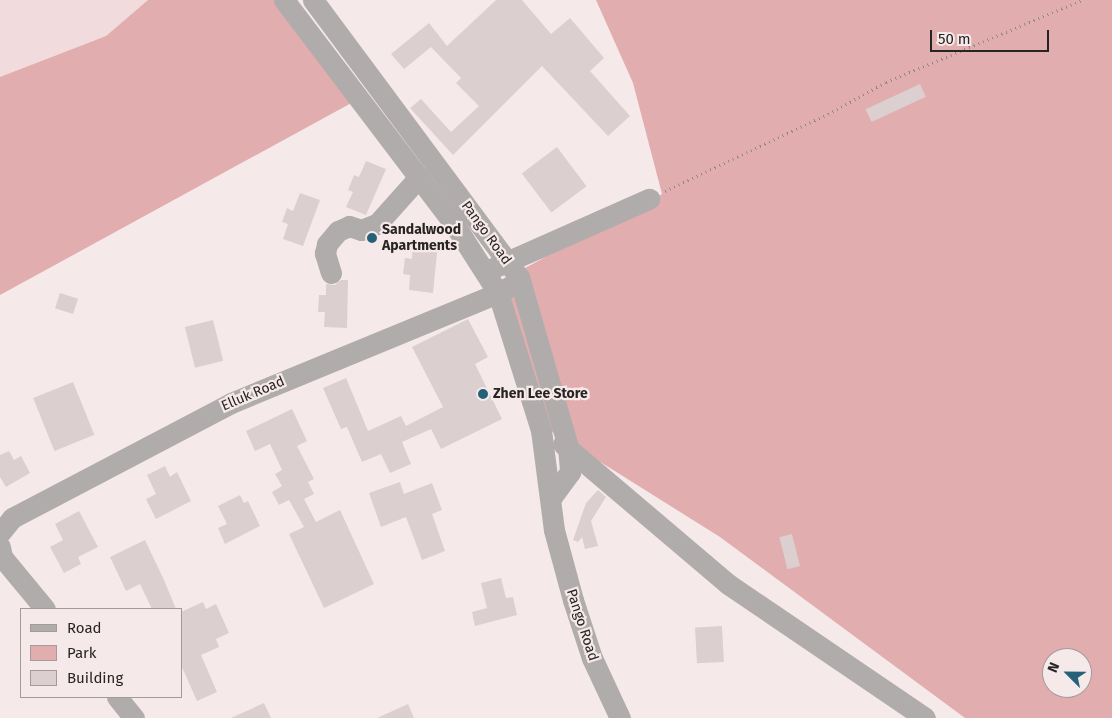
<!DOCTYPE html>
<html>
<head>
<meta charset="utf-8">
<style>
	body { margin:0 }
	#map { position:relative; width:1112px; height:718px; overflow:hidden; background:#f6e9e9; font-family:"Fira Sans",sans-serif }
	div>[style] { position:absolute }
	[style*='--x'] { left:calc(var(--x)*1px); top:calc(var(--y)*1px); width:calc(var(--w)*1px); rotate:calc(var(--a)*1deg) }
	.built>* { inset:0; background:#f1dbdc }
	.green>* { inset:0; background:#e2adae }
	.building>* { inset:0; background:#dccfcf; transform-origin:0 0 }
	.path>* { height:3px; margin-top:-1.5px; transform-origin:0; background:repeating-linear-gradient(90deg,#908787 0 1px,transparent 0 5px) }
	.minor>* { height:21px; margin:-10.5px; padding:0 10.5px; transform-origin:10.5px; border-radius:10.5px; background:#b1acac }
	.dots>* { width:14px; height:14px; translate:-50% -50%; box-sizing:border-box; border:2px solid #f6e9e9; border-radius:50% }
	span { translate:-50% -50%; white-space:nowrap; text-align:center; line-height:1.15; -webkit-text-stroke:4.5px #f6e9e9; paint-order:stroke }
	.poi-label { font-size:14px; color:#292424; font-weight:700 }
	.left { translate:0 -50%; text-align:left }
	.street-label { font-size:14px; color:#292424 }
	.legend { position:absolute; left:20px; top:608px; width:162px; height:90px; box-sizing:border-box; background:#f6e9e9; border:1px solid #a49a9a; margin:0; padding:6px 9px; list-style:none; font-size:15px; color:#292424 }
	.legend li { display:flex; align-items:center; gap:10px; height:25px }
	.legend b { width:25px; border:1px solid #a49a9a }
	.north { position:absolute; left:1042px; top:648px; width:50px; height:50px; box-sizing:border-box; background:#f6e9e9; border:1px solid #a49a9a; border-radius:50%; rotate:293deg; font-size:14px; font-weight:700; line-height:20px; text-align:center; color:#292424 }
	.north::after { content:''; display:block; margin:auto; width:18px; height:22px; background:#256279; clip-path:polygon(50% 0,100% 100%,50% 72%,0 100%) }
	.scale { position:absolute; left:930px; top:30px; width:119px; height:22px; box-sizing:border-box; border:2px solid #292424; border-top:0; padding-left:6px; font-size:15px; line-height:18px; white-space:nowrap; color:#292424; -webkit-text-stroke:4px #f6e9e9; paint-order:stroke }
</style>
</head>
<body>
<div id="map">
	<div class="built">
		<div style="clip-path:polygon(0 0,148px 0,106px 36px,0 77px)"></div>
	</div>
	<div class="green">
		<div style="clip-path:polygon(148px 0,290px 0,366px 95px,0 295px,0 77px,106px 36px)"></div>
		<div style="clip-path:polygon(evenodd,596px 0,1112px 0,1112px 718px,965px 718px,720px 537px,543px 426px,501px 281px,662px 194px,633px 83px,596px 0,1052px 658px,1082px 658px,1082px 688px,1052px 688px,1052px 658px)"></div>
	</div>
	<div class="building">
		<div style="clip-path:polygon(496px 0,522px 0,551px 34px,570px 18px,604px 58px,590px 71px,630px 116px,608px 136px,542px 66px,453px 155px,410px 108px,421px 99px,451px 132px,479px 106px,456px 83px,461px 78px,431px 47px,404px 69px,391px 54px,429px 23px,447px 46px)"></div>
		<div style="left:920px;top:84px;width:14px;height:60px;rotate:65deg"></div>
		<div style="left:557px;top:147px;width:49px;height:44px;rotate:53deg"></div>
		<div style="clip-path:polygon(366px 161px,386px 169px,366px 215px,346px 207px,353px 192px,348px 190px,354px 175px,359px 177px)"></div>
		<div style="clip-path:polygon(300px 193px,320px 200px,303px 246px,283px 239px,288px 224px,282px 222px,287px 208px,293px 211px)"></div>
		<div style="clip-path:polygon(413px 240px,438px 243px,433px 293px,409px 290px,410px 275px,403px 274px,405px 258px,412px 259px)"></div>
		<div style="clip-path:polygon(341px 280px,348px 280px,347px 328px,324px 327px,325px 312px,318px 312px,319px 295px,326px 295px,326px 284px,335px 285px)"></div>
		<div style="left:60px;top:293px;width:19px;height:16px;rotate:18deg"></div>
		<div style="clip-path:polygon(468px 319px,488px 357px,475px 364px,502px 419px,441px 449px,431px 429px,402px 442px,411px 464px,390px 473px,381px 454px,362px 462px,347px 427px,341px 429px,323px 388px,346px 378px,368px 431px,401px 416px,406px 426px,443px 407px,412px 347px)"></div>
		<div style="left:213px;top:320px;width:42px;height:29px;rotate:76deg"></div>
		<div style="left:73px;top:382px;width:57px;height:43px;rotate:68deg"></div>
		<div style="clip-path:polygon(292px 409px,307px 441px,297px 446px,314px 479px,308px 482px,314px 494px,304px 499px,316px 522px,340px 510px,374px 584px,324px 608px,289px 534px,304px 527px,289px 500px,279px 505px,272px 492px,282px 486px,275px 474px,282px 470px,270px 444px,255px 451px,246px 431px)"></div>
		<div style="clip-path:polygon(9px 451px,14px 460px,21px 456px,30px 473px,6px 487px,0 477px,0 455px)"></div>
		<div style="clip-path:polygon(165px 466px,170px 477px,177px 472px,191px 501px,156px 519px,146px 499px,156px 494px,147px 475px)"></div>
		<div style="clip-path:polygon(400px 482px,404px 494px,432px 483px,442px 510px,432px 514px,445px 551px,422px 560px,406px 517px,381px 527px,369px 493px)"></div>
		<div style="clip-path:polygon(598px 490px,606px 497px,591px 521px,598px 546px,585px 549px,582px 537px,578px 542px,573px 540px,586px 503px)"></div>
		<div style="clip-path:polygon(240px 495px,244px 503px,248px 501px,260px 526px,225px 544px,218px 528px,227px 524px,218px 506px)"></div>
		<div style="clip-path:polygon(79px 511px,98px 547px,78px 557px,81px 564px,64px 573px,50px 547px,63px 540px,55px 524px)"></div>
		<div style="left:792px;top:534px;width:33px;height:13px;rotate:76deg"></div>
		<div style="clip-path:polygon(145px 540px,164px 580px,176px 609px,152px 609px,140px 584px,126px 591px,110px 557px)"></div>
		<div style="clip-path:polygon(501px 578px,506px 598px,513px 597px,517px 615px,475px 626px,472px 612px,487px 608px,481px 583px)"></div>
		<div style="clip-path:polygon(203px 602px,206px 609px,216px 604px,229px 633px,216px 639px,219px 647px,201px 655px,217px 692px,197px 701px,181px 665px,181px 612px)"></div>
		<div style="left:722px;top:626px;width:36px;height:27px;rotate:87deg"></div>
		<div style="clip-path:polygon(264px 703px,271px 718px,231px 718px)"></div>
		<div style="clip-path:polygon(408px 704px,414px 718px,377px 718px)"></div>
	</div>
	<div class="path">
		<div style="--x:665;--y:191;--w:180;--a:-25.3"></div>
		<div style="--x:828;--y:114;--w:66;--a:-28.9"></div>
		<div style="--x:886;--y:82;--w:212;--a:-22.7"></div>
	</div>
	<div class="minor">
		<div style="--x:284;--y:0;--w:278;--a:52.8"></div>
		<div style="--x:452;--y:221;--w:85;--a:57.4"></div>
		<div style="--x:498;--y:293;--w:144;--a:72.6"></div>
		<div style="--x:541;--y:430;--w:101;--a:82.6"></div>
		<div style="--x:554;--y:530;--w:73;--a:74.8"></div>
		<div style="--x:573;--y:600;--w:61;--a:71.9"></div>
		<div style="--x:592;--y:658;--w:66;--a:65"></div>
		<div style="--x:313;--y:0;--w:345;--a:53.4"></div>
		<div style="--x:519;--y:277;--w:177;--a:73.9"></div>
		<div style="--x:568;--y:447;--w:25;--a:85"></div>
		<div style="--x:570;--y:472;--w:32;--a:126"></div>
		<div style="--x:493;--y:268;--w:171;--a:-23.9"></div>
		<div style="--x:331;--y:273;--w:21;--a:-107"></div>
		<div style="--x:325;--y:253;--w:9;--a:-77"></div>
		<div style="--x:327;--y:244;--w:17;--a:-50"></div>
		<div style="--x:338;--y:231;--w:12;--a:-24"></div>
		<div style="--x:349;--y:226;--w:13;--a:18"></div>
		<div style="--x:361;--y:230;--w:17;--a:-21"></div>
		<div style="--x:377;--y:224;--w:63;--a:-48.2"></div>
		<div style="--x:563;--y:444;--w:216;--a:40.3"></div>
		<div style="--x:728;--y:584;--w:238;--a:34.2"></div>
		<div style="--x:0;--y:533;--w:19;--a:-51"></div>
		<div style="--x:12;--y:518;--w:247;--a:-27.7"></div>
		<div style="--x:231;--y:403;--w:289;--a:-22.4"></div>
		<div style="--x:498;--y:293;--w:25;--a:-29"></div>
		<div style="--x:0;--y:547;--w:10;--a:79"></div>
		<div style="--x:2;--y:557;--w:67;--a:50.4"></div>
		<div style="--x:117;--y:697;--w:27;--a:51"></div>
	</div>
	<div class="dots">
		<div style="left:372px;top:238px;background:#256279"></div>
		<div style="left:483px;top:394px;background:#256279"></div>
	</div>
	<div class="poi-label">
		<span class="left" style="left:382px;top:238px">Sandalwood<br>Apartments</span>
		<span class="left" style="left:493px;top:394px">Zhen Lee Store</span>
	</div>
	<div class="street-label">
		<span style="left:486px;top:233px;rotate:54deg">Pango Road</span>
		<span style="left:253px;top:394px;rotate:-23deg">Elluk Road</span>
		<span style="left:582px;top:625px;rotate:72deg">Pango Road</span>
	</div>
	<ul class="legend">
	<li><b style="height:6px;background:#b1acac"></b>Road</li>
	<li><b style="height:14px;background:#e2adae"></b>Park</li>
	<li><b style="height:14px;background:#dccfcf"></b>Building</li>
	</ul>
	<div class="north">N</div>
	<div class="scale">50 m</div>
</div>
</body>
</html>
